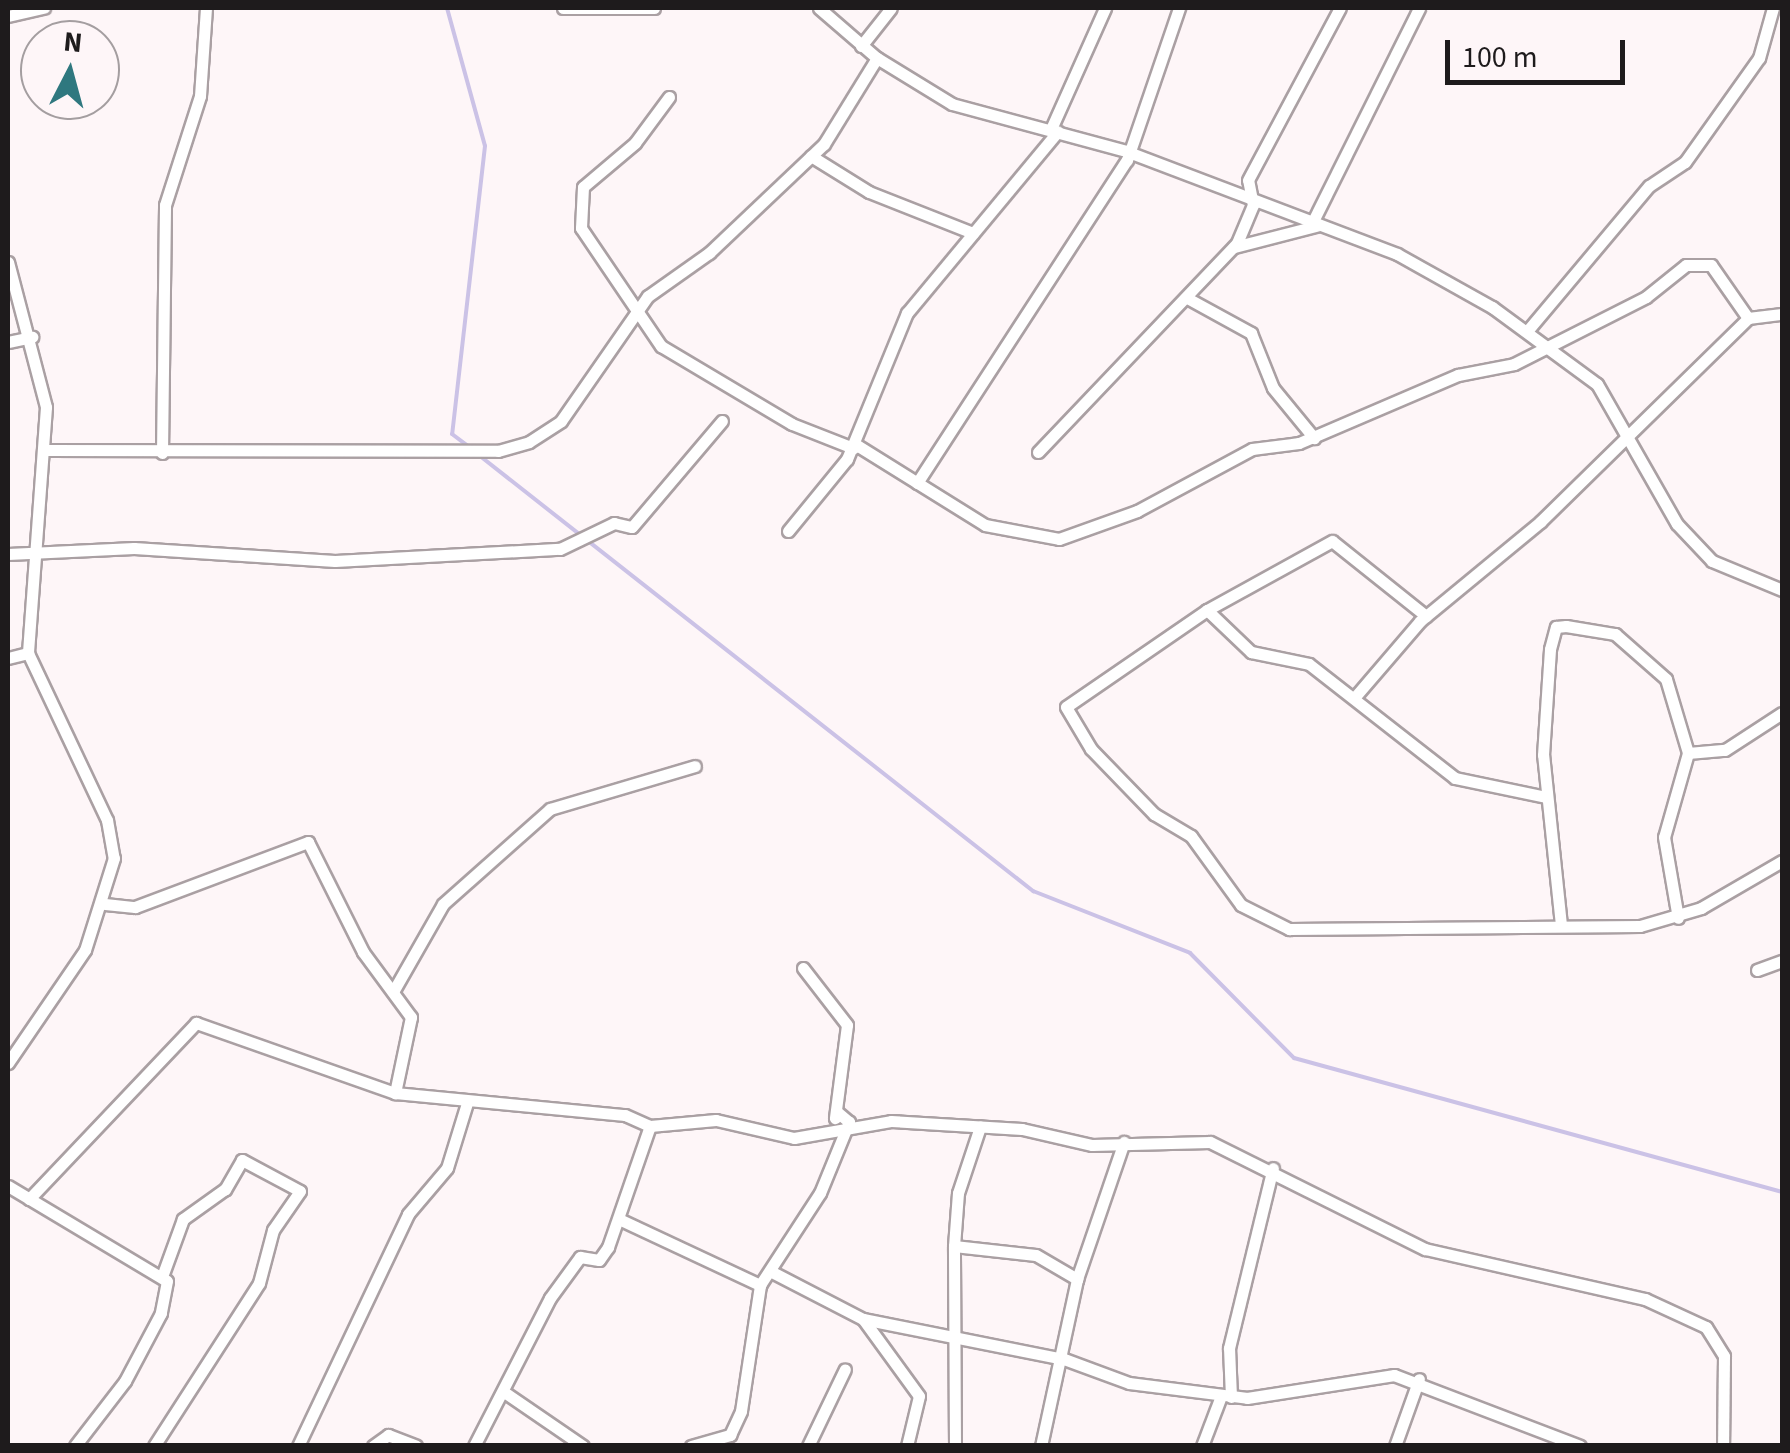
<!DOCTYPE html>
<html>
<head>
<meta charset="utf-8">
<style>
	body { margin:0 }
	#map { position:relative; width:1790px; height:1453px; overflow:hidden; background:#fef6f8; font-family:"Source Sans 3",sans-serif }
	div>[style] { position:absolute }
	[style*='--x'] { left:calc(var(--x)*1px); top:calc(var(--y)*1px); width:calc(var(--w)*1px); rotate:calc(var(--a)*1deg) }
	.stream>* { height:4px; margin:-2px; padding:0 2px; transform-origin:2px; border-radius:2px; background:#cbc2e6 }
	.roads { filter:drop-shadow(2px 0 #aaa0a3) drop-shadow(-2px 0 #aaa0a3) drop-shadow(0 2px #aaa0a3) drop-shadow(0 -2px #aaa0a3) }
	.street>* { height:11px; margin:-5.5px; padding:0 5.5px; transform-origin:5.5px; border-radius:5.5px; background:#fff }
	span { translate:-50% -50%; white-space:nowrap; text-align:center; line-height:1.15; -webkit-text-stroke:8px #fef6f8; paint-order:stroke }
	.frame { position:absolute; inset:0; border:10px solid #1e1b1c; pointer-events:none }
	.north { position:absolute; left:20px; top:20px; width:100px; height:100px; box-sizing:border-box; background:#fef6f8; border:2px solid #a49ea0; border-radius:50%; rotate:6deg; font-size:28px; font-weight:700; line-height:40px; text-align:center; color:#1e1b1c }
	.north::after { content:''; display:block; margin:auto; width:35px; height:45px; background:#2f787f; clip-path:polygon(50% 0,100% 100%,50% 72%,0 100%) }
	.scale { position:absolute; left:1445px; top:40px; width:180px; height:45px; box-sizing:border-box; border:5px solid #1e1b1c; border-top:0; padding-left:12px; font-size:30px; line-height:35px; white-space:nowrap; color:#1e1b1c; -webkit-text-stroke:8px #fef6f8; paint-order:stroke }
</style>
</head>
<body>
<div id="map">
	<div class="stream">
		<div style="--x:447;--y:8;--w:143;--a:74.6"></div>
		<div style="--x:485;--y:146;--w:290;--a:96.5"></div>
		<div style="--x:452;--y:434;--w:21;--a:37"></div>
		<div style="--x:480;--y:456;--w:704;--a:38.19"></div>
		<div style="--x:1033;--y:891;--w:169;--a:21.5"></div>
		<div style="--x:1190;--y:953;--w:148;--a:45.3"></div>
		<div style="--x:1294;--y:1058;--w:506;--a:15.35"></div>
	</div>
	<div class="roads">
		<div class="street">
			<div style="--x:563;--y:8;--w:91;--a:0"></div>
			<div style="--x:819;--y:8;--w:77;--a:40.8"></div>
			<div style="--x:877;--y:58;--w:88;--a:31.5"></div>
			<div style="--x:952;--y:104;--w:180;--a:15.1"></div>
			<div style="--x:1126;--y:151;--w:290;--a:20.8"></div>
			<div style="--x:1397;--y:254;--w:109;--a:29.2"></div>
			<div style="--x:1492;--y:307;--w:130;--a:36.3"></div>
			<div style="--x:1597;--y:384;--w:161;--a:60.3"></div>
			<div style="--x:1677;--y:524;--w:51;--a:46.6"></div>
			<div style="--x:1712;--y:561;--w:76;--a:22.5"></div>
			<div style="--x:8;--y:16;--w:37;--a:-13"></div>
			<div style="--x:861;--y:46;--w:48;--a:-51.7"></div>
			<div style="--x:669;--y:97;--w:57;--a:126.5"></div>
			<div style="--x:635;--y:143;--w:68;--a:139.8"></div>
			<div style="--x:583;--y:187;--w:41;--a:92.8"></div>
			<div style="--x:581;--y:228;--w:143;--a:55.9"></div>
			<div style="--x:661;--y:346;--w:152;--a:30.8"></div>
			<div style="--x:792;--y:424;--w:66;--a:21.5"></div>
			<div style="--x:1051;--y:129;--w:133;--a:-65.9"></div>
			<div style="--x:811;--y:156;--w:68;--a:31.8"></div>
			<div style="--x:869;--y:192;--w:112;--a:21.5"></div>
			<div style="--x:1311;--y:225;--w:242;--a:-63.5"></div>
			<div style="--x:1234;--y:247;--w:85;--a:-14.4"></div>
			<div style="--x:8;--y:262;--w:150;--a:75.3"></div>
			<div style="--x:46;--y:407;--w:247;--a:94.2"></div>
			<div style="--x:28;--y:653;--w:185;--a:64.7"></div>
			<div style="--x:107;--y:820;--w:39;--a:80"></div>
			<div style="--x:114;--y:858;--w:96;--a:107.5"></div>
			<div style="--x:85;--y:950;--w:137;--a:124.3"></div>
			<div style="--x:1189;--y:299;--w:71;--a:28.7"></div>
			<div style="--x:1251;--y:333;--w:59;--a:68.2"></div>
			<div style="--x:1273;--y:388;--w:65;--a:50.6"></div>
			<div style="--x:1528;--y:330;--w:188;--a:-50"></div>
			<div style="--x:1649;--y:186;--w:43;--a:-33.7"></div>
			<div style="--x:1685;--y:162;--w:128;--a:-54.6"></div>
			<div style="--x:1759;--y:58;--w:52;--a:-74.4"></div>
			<div style="--x:8;--y:342;--w:25;--a:-12"></div>
			<div style="--x:855;--y:444;--w:153;--a:31.9"></div>
			<div style="--x:985;--y:525;--w:75;--a:10.7"></div>
			<div style="--x:1059;--y:539;--w:83;--a:-19.7"></div>
			<div style="--x:1137;--y:511;--w:131;--a:-28.3"></div>
			<div style="--x:1252;--y:449;--w:47;--a:-7.3"></div>
			<div style="--x:1299;--y:443;--w:173;--a:-23.2"></div>
			<div style="--x:1458;--y:375;--w:57;--a:-11.1"></div>
			<div style="--x:1514;--y:364;--w:148;--a:-26.9"></div>
			<div style="--x:1646;--y:297;--w:51;--a:-38.7"></div>
			<div style="--x:1686;--y:265;--w:25;--a:0"></div>
			<div style="--x:1711;--y:265;--w:65;--a:55.1"></div>
			<div style="--x:45;--y:450;--w:453;--a:0.1"></div>
			<div style="--x:498;--y:451;--w:32;--a:-16"></div>
			<div style="--x:529;--y:442;--w:38;--a:-33"></div>
			<div style="--x:561;--y:421;--w:152;--a:-55.2"></div>
			<div style="--x:648;--y:296;--w:75;--a:-35.2"></div>
			<div style="--x:709;--y:253;--w:158;--a:-43.5"></div>
			<div style="--x:824;--y:144;--w:101;--a:-58.4"></div>
			<div style="--x:1038;--y:452;--w:289;--a:-46.4"></div>
			<div style="--x:1237;--y:243;--w:41;--a:-67.2"></div>
			<div style="--x:1253;--y:205;--w:25;--a:-101"></div>
			<div style="--x:1248;--y:180;--w:195;--a:-61.9"></div>
			<div style="--x:162;--y:453;--w:248;--a:-89.3"></div>
			<div style="--x:165;--y:205;--w:114;--a:-72.2"></div>
			<div style="--x:200;--y:96;--w:88;--a:-86.1"></div>
			<div style="--x:917;--y:483;--w:385;--a:-57"></div>
			<div style="--x:1127;--y:160;--w:161;--a:-71.1"></div>
			<div style="--x:788;--y:531;--w:93;--a:-50.7"></div>
			<div style="--x:847;--y:459;--w:158;--a:-67.7"></div>
			<div style="--x:907;--y:313;--w:236;--a:-50.3"></div>
			<div style="--x:8;--y:554;--w:126;--a:-2.7"></div>
			<div style="--x:134;--y:548;--w:201;--a:3.7"></div>
			<div style="--x:335;--y:561;--w:225;--a:-3.1"></div>
			<div style="--x:560;--y:549;--w:60;--a:-25.7"></div>
			<div style="--x:614;--y:523;--w:18;--a:13"></div>
			<div style="--x:632;--y:527;--w:139;--a:-49.7"></div>
			<div style="--x:1207;--y:610;--w:61;--a:43.7"></div>
			<div style="--x:1251;--y:652;--w:59;--a:11.7"></div>
			<div style="--x:1309;--y:664;--w:185;--a:38"></div>
			<div style="--x:1455;--y:778;--w:93;--a:11.8"></div>
			<div style="--x:1426;--y:616;--w:120;--a:-141.4"></div>
			<div style="--x:1332;--y:541;--w:143;--a:151.1"></div>
			<div style="--x:1207;--y:610;--w:171;--a:145.5"></div>
			<div style="--x:1066;--y:707;--w:49;--a:59.2"></div>
			<div style="--x:1091;--y:749;--w:91;--a:45.9"></div>
			<div style="--x:1154;--y:814;--w:43;--a:30.7"></div>
			<div style="--x:1191;--y:836;--w:85;--a:54.1"></div>
			<div style="--x:1241;--y:905;--w:54;--a:26.6"></div>
			<div style="--x:1289;--y:929;--w:351;--a:-0.5"></div>
			<div style="--x:1640;--y:926;--w:64;--a:-16.4"></div>
			<div style="--x:1701;--y:908;--w:94;--a:-30.1"></div>
			<div style="--x:8;--y:658;--w:21;--a:-14"></div>
			<div style="--x:1354;--y:698;--w:101;--a:-49.4"></div>
			<div style="--x:1420;--y:621;--w:156;--a:-39.5"></div>
			<div style="--x:1540;--y:522;--w:291;--a:-44.4"></div>
			<div style="--x:1748;--y:318;--w:34;--a:-7"></div>
			<div style="--x:1688;--y:753;--w:37;--a:-5"></div>
			<div style="--x:1725;--y:750;--w:68;--a:-33"></div>
			<div style="--x:105;--y:904;--w:30;--a:6"></div>
			<div style="--x:135;--y:907;--w:185;--a:-20.6"></div>
			<div style="--x:308;--y:842;--w:123;--a:63.4"></div>
			<div style="--x:363;--y:952;--w:81;--a:53.6"></div>
			<div style="--x:411;--y:1017;--w:78;--a:101.9"></div>
			<div style="--x:1561;--y:925;--w:171;--a:-96"></div>
			<div style="--x:1543;--y:755;--w:106;--a:-86.2"></div>
			<div style="--x:1550;--y:649;--w:23;--a:-75"></div>
			<div style="--x:1556;--y:627;--w:10;--a:-6"></div>
			<div style="--x:1566;--y:626;--w:50;--a:9.3"></div>
			<div style="--x:1615;--y:634;--w:68;--a:41.4"></div>
			<div style="--x:1666;--y:679;--w:77;--a:73.4"></div>
			<div style="--x:1688;--y:753;--w:87;--a:105.9"></div>
			<div style="--x:1664;--y:837;--w:82;--a:80.2"></div>
			<div style="--x:803;--y:968;--w:72;--a:52.3"></div>
			<div style="--x:847;--y:1025;--w:94;--a:97.4"></div>
			<div style="--x:1757;--y:970;--w:27;--a:-20"></div>
			<div style="--x:394;--y:990;--w:99;--a:-60.3"></div>
			<div style="--x:443;--y:904;--w:143;--a:-41.6"></div>
			<div style="--x:550;--y:809;--w:151;--a:-16.5"></div>
			<div style="--x:8;--y:1186;--w:185;--a:30.9"></div>
			<div style="--x:167;--y:1281;--w:33;--a:101"></div>
			<div style="--x:161;--y:1313;--w:77;--a:117.9"></div>
			<div style="--x:125;--y:1381;--w:82;--a:127.6"></div>
			<div style="--x:29;--y:1199;--w:243;--a:-46.5"></div>
			<div style="--x:196;--y:1023;--w:211;--a:19.4"></div>
			<div style="--x:395;--y:1093;--w:231;--a:5.5"></div>
			<div style="--x:625;--y:1115;--w:27;--a:24"></div>
			<div style="--x:650;--y:1126;--w:66;--a:-5.2"></div>
			<div style="--x:716;--y:1120;--w:80;--a:13"></div>
			<div style="--x:794;--y:1138;--w:98;--a:-9.9"></div>
			<div style="--x:891;--y:1121;--w:131;--a:3.5"></div>
			<div style="--x:1022;--y:1129;--w:72;--a:12.9"></div>
			<div style="--x:1092;--y:1145;--w:118;--a:-1.5"></div>
			<div style="--x:1210;--y:1142;--w:240;--a:26.5"></div>
			<div style="--x:1425;--y:1249;--w:226;--a:12.8"></div>
			<div style="--x:1645;--y:1299;--w:67;--a:24.7"></div>
			<div style="--x:1706;--y:1327;--w:34;--a:58"></div>
			<div style="--x:1724;--y:1356;--w:90;--a:90.6"></div>
			<div style="--x:619;--y:1219;--w:156;--a:25.1"></div>
			<div style="--x:954;--y:1246;--w:82;--a:6.3"></div>
			<div style="--x:1036;--y:1255;--w:48;--a:30.3"></div>
			<div style="--x:772;--y:1272;--w:102;--a:27.3"></div>
			<div style="--x:863;--y:1319;--w:205;--a:11.3"></div>
			<div style="--x:1064;--y:1359;--w:69;--a:20.3"></div>
			<div style="--x:1129;--y:1383;--w:119;--a:7.2"></div>
			<div style="--x:1247;--y:1398;--w:149;--a:-8.9"></div>
			<div style="--x:1394;--y:1375;--w:199;--a:20.9"></div>
			<div style="--x:760;--y:1285;--w:110;--a:-56.9"></div>
			<div style="--x:820;--y:1193;--w:77;--a:-67.8"></div>
			<div style="--x:849;--y:1122;--w:17;--a:-140"></div>
			<div style="--x:863;--y:1319;--w:95;--a:54"></div>
			<div style="--x:919;--y:1396;--w:51;--a:103.5"></div>
			<div style="--x:507;--y:1394;--w:92;--a:34.4"></div>
			<div style="--x:1231;--y:1397;--w:49;--a:-92.3"></div>
			<div style="--x:1229;--y:1348;--w:185;--a:-76.3"></div>
			<div style="--x:154;--y:1446;--w:194;--a:-57.2"></div>
			<div style="--x:259;--y:1283;--w:55;--a:-75.2"></div>
			<div style="--x:273;--y:1230;--w:47;--a:-55.3"></div>
			<div style="--x:300;--y:1191;--w:66;--a:-151.9"></div>
			<div style="--x:242;--y:1160;--w:34;--a:120"></div>
			<div style="--x:225;--y:1189;--w:52;--a:144.5"></div>
			<div style="--x:183;--y:1219;--w:59;--a:110"></div>
			<div style="--x:298;--y:1446;--w:257;--a:-64.6"></div>
			<div style="--x:408;--y:1214;--w:60;--a:-49.7"></div>
			<div style="--x:447;--y:1168;--w:68;--a:-72.9"></div>
			<div style="--x:373;--y:1446;--w:19;--a:-36"></div>
			<div style="--x:388;--y:1435;--w:30;--a:21"></div>
			<div style="--x:474;--y:1446;--w:166;--a:-62.8"></div>
			<div style="--x:550;--y:1298;--w:51;--a:-53.8"></div>
			<div style="--x:580;--y:1257;--w:19;--a:9"></div>
			<div style="--x:599;--y:1260;--w:16;--a:-55"></div>
			<div style="--x:608;--y:1247;--w:128;--a:-70.9"></div>
			<div style="--x:691;--y:1446;--w:41;--a:-15.8"></div>
			<div style="--x:730;--y:1435;--w:26;--a:-65"></div>
			<div style="--x:741;--y:1411;--w:127;--a:-81.4"></div>
			<div style="--x:808;--y:1446;--w:85;--a:-64.3"></div>
			<div style="--x:955;--y:1446;--w:200;--a:-90.3"></div>
			<div style="--x:954;--y:1246;--w:53;--a:-85.7"></div>
			<div style="--x:958;--y:1193;--w:70;--a:-71.6"></div>
			<div style="--x:1041;--y:1446;--w:171;--a:-77.8"></div>
			<div style="--x:1077;--y:1279;--w:145;--a:-71.1"></div>
			<div style="--x:1202;--y:1446;--w:53;--a:-69.2"></div>
			<div style="--x:1395;--y:1446;--w:71;--a:-70.3"></div>
		</div>
	</div>
	<div class="frame"></div>
	<div class="north">N</div>
	<div class="scale">100 m</div>
</div>
</body>
</html>
